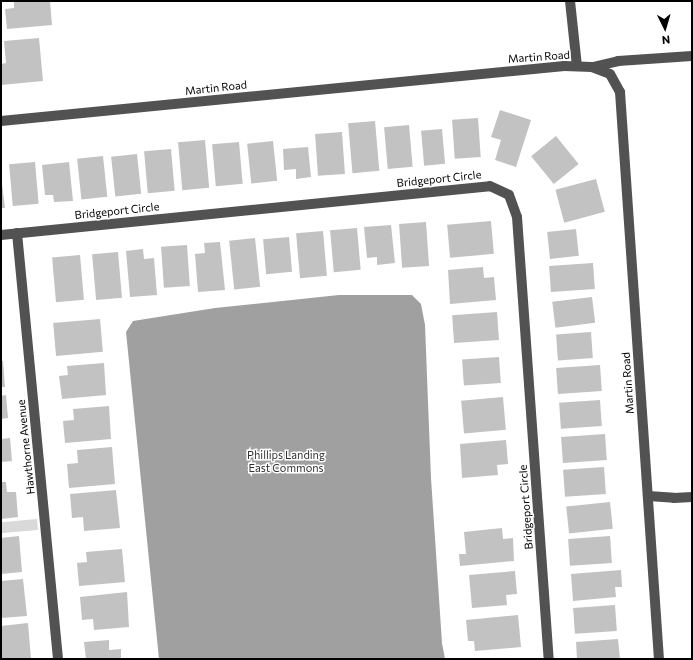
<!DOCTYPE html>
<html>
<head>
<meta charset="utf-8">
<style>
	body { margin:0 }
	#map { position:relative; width:693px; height:660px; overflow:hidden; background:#fff; font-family:Commissioner,sans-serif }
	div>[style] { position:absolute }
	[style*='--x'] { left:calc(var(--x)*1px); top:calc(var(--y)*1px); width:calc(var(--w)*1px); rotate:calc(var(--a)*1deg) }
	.green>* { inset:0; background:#d9d9d9; transform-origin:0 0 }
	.water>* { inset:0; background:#a0a0a0 }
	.building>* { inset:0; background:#c2c2c2; transform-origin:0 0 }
	.minor>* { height:10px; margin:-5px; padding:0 5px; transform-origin:5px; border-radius:5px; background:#525252 }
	span { translate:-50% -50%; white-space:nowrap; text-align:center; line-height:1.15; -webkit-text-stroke:3px #fff; paint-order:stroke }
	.street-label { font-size:11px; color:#000 }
	.park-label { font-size:11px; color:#303030 }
	.frame { position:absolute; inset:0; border:2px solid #000; pointer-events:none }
	.north { position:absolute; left:645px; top:8px; width:40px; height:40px; -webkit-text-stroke:3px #fff; paint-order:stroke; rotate:175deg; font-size:11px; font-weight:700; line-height:16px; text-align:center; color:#000 }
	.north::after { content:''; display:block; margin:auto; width:14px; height:18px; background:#000; clip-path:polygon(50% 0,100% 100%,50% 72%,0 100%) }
</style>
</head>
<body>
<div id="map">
	<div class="green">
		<div style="left:37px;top:519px;width:11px;height:36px;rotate:85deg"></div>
	</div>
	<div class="water">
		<div style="clip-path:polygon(339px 295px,412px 295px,421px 304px,425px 325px,431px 478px,442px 643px,445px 659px,159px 659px,126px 332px,133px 321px,215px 308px)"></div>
	</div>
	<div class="building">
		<div style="clip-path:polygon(14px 1px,50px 1px,52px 25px,7px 29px,5px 9px,14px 8px)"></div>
		<div style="clip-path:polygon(39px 38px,43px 81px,1px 85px,1px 64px,6px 63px,4px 41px)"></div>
		<div style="clip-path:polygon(500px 110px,531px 120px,516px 167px,495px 160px,501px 140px,491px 137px)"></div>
		<div style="left:478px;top:118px;width:39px;height:26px;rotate:86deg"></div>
		<div style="left:375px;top:121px;width:50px;height:27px;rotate:85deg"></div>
		<div style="left:409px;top:125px;width:42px;height:25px;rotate:85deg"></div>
		<div style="left:442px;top:129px;width:35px;height:21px;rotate:85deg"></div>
		<div style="left:342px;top:132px;width:42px;height:27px;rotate:86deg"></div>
		<div style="left:556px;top:136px;width:36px;height:32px;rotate:51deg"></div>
		<div style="left:205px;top:140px;width:48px;height:27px;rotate:85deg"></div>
		<div style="left:273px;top:141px;width:40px;height:26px;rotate:84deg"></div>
		<div style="left:239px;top:142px;width:42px;height:27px;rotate:85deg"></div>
		<div style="clip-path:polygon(308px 147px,311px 177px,296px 179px,296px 169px,284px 170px,283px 149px)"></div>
		<div style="left:171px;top:149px;width:42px;height:27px;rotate:85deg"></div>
		<div style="left:137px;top:154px;width:40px;height:26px;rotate:84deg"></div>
		<div style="left:103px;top:156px;width:41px;height:26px;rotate:84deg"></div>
		<div style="left:35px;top:162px;width:42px;height:26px;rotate:85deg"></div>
		<div style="clip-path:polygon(69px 162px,73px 201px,54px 202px,53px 195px,45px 195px,42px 165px)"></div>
		<div style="clip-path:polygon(1px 176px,5px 208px,1px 208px)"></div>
		<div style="left:596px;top:179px;width:34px;height:42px;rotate:75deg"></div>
		<div style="left:491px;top:221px;width:33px;height:44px;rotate:85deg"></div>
		<div style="left:426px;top:222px;width:44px;height:27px;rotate:86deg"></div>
		<div style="clip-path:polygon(391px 225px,395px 263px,377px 265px,377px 257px,367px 258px,364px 227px)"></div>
		<div style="left:357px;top:228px;width:42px;height:27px;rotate:85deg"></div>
		<div style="left:576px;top:229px;width:27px;height:29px;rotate:84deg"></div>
		<div style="left:323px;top:231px;width:45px;height:27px;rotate:85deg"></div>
		<div style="left:289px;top:237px;width:35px;height:26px;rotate:85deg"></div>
		<div style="left:255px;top:238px;width:49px;height:26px;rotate:84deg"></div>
		<div style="clip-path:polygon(220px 242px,225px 290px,198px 292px,195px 254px,205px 253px,204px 243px)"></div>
		<div style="left:187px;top:245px;width:41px;height:26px;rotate:86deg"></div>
		<div style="clip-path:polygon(143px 249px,144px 259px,154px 258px,157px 295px,130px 297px,126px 251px)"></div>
		<div style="left:118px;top:252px;width:46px;height:26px;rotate:85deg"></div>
		<div style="left:80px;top:255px;width:45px;height:28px;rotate:85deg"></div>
		<div style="left:593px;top:263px;width:26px;height:44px;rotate:86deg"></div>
		<div style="clip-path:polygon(483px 267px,484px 278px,494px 277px,496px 300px,450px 304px,448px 270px)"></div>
		<div style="left:592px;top:297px;width:26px;height:40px;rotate:83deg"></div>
		<div style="left:497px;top:312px;width:28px;height:45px;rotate:86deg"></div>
		<div style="left:100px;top:319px;width:33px;height:47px;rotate:85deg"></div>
		<div style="left:591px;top:332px;width:26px;height:35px;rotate:86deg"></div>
		<div style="left:499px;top:357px;width:26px;height:37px;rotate:86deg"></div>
		<div style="clip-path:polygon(1px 361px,3px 361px,5px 387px,1px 387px)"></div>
		<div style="clip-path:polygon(104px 363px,106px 395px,62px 399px,59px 376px,68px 375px,67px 366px)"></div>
		<div style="left:600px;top:365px;width:26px;height:44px;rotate:86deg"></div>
		<div style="clip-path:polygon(6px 395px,8px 418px,1px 419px,1px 396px)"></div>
		<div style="left:503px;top:397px;width:33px;height:42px;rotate:85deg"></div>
		<div style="left:600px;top:400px;width:26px;height:41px;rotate:86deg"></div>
		<div style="clip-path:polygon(109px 406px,111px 439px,65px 443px,63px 421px,74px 420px,73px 409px)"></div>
		<div style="left:605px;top:434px;width:26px;height:44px;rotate:86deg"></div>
		<div style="clip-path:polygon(10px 438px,12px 461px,1px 462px,1px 439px)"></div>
		<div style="clip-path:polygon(506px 440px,508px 464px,497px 465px,498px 475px,462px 478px,460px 444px)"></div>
		<div style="clip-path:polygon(112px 447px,115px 484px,69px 488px,67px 464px,78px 463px,77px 450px)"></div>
		<div style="left:604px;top:467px;width:27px;height:41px;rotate:86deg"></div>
		<div style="clip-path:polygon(1px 482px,6px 482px,7px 492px,16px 492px,18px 517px,1px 519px)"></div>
		<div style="clip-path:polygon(116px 490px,120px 528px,84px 531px,83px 517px,72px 518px,70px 494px)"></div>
		<div style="left:610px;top:502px;width:27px;height:44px;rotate:84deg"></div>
		<div style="clip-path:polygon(502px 528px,503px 539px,513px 538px,514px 561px,460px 566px,459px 554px,466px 554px,464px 532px)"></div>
		<div style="clip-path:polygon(19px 536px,22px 572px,1px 574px,1px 538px)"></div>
		<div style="left:610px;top:536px;width:27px;height:42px;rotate:86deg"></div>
		<div style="clip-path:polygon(122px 549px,125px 582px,79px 586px,77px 563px,87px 562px,86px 552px)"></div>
		<div style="clip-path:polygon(621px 570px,622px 587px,615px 587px,616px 597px,573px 601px,571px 574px)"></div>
		<div style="clip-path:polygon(515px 571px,517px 594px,506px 595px,507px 605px,472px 608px,469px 575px)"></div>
		<div style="clip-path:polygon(23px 579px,27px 616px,1px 618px,1px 581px)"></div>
		<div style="clip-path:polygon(127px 592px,129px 627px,94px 630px,93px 619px,82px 620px,80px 597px)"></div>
		<div style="left:615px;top:605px;width:26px;height:42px;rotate:86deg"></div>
		<div style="clip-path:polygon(518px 615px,521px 647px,475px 651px,474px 641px,468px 641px,466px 620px)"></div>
		<div style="clip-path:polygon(28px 623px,31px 659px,1px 659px,1px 626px)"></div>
		<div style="clip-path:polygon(618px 639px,620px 659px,577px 659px,576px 642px)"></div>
		<div style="clip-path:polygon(109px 640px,109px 650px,121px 649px,121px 659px,86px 659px,84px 642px)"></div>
	</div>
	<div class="minor">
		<div style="--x:570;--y:1;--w:65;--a:83.9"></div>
		<div style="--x:593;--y:67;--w:26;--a:-13"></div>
		<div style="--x:618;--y:61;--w:74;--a:-3.9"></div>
		<div style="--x:1;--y:121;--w:566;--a:-5.58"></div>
		<div style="--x:564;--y:66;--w:28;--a:2"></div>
		<div style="--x:592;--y:67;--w:19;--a:21"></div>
		<div style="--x:610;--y:74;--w:21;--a:61"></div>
		<div style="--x:620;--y:92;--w:568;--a:86.07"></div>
		<div style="--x:17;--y:233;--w:428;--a:84.5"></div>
		<div style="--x:1;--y:235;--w:491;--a:-5.7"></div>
		<div style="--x:490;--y:186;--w:21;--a:25"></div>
		<div style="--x:509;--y:195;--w:23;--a:70"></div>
		<div style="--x:517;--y:217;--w:443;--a:85.9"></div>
		<div style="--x:648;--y:496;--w:26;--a:4"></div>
		<div style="--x:674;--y:498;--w:18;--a:-3"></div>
	</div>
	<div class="street-label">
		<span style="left:539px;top:57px;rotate:-4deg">Martin Road</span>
		<span style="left:216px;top:88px;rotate:-6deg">Martin Road</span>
		<span style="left:439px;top:179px;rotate:-6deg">Bridgeport Circle</span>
		<span style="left:117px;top:211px;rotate:-6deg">Bridgeport Circle</span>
		<span style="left:628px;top:383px;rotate:-94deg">Martin Road</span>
		<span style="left:26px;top:447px;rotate:-96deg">Hawthorne Avenue</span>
		<span style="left:526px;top:507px;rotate:-94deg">Bridgeport Circle</span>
	</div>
	<div class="park-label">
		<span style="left:286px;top:462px">Phillips Landing<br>East Commons</span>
	</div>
	<div class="frame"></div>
	<div class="north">N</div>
</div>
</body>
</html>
